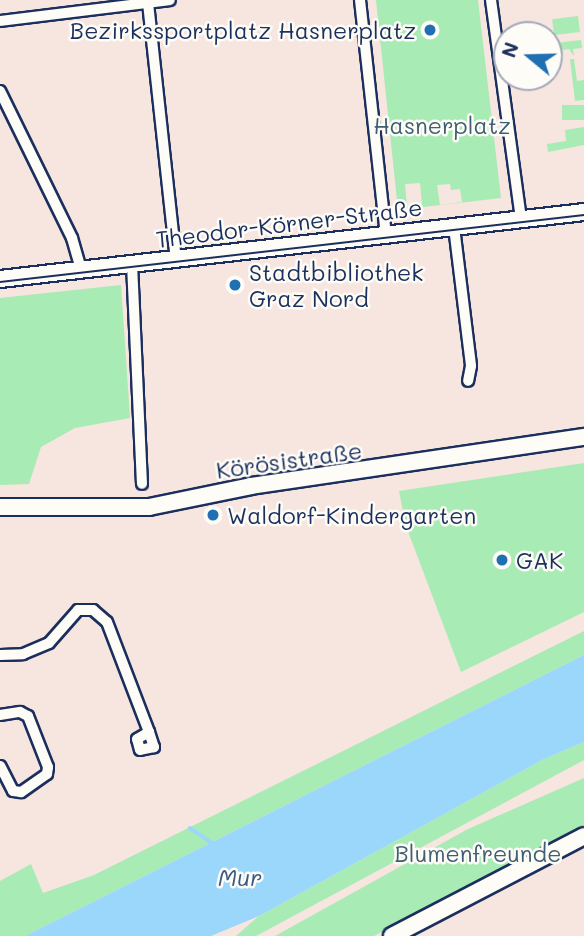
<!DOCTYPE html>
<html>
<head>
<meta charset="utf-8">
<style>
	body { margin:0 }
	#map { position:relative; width:584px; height:936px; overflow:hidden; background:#f7e5df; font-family:Mali,sans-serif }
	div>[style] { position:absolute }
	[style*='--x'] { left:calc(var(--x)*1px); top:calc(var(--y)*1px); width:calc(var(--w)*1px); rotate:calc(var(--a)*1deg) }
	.green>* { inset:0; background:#a8ebb4; transform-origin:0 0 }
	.water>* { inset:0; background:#9ad7fb }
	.stream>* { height:3.5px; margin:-1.75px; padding:0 1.75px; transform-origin:1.75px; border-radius:1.75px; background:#9ad7fb }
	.roads { filter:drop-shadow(2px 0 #1b2f5e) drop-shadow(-2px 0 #1b2f5e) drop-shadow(0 2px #1b2f5e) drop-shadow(0 -2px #1b2f5e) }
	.street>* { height:10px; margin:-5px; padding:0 5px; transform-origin:5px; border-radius:5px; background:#fdfcf7 }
	.secondary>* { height:16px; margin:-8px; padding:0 8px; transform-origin:8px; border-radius:8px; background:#fdfcf7 }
	.tram>* { height:2px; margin:-1px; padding:0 1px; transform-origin:1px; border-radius:1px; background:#1b2f5e }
	.dots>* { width:19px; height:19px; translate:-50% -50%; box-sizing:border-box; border:4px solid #fdfcf7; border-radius:50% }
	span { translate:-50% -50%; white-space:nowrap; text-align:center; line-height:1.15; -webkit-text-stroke:5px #fdfcf7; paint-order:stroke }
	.poi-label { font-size:23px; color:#1b2f5e }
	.right { translate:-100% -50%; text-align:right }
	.left { translate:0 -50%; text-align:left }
	.park-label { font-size:23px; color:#3e5e74 }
	.street-label { font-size:23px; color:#1b2f5e }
	.water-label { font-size:24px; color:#3b5985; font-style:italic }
	.north { position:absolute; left:493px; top:21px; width:70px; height:70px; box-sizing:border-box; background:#fdfcf7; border:2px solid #a3aaba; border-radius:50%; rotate:289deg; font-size:19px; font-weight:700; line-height:28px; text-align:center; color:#1b2f5e }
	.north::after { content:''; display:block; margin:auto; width:24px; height:32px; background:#1f6fb2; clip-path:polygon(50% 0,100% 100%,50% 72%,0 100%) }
</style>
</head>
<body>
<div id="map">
	<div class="green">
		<div style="clip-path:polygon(evenodd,376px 0,478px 0,501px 198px,398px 210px,376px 0,420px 183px,422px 204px,407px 206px,405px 184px,420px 183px,376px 0,450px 184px,451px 190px,460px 189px,462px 202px,440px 205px,437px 185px,450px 184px)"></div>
		<div style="left:578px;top:16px;width:16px;height:26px;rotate:83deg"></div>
		<div style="clip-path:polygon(581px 40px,582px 48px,573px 49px,574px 56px,569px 49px,555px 51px,555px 43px)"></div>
		<div style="clip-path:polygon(570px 59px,574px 59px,577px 81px,584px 80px,584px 72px,584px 100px,575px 101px)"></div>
		<div style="left:584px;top:105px;width:15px;height:22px;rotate:90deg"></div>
		<div style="clip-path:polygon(584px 127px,584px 145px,548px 152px,547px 144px,566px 141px,565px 130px)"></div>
		<div style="clip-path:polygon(121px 285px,130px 418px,75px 428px,41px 447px,29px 484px,0 485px,0 298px)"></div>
		<div style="clip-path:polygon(584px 463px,584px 612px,461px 672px,406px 526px,399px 491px)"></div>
		<div style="clip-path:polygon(584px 631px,584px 655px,25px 936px,0 936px,0 881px,31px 864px,43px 893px,94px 875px)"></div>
		<div style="clip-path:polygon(584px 742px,584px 760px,256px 936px,236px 936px,259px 916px,544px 759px)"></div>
		<div style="clip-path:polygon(584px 778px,584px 826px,374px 936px,275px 936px,468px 829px)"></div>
	</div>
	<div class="water">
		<div style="clip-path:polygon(584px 655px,584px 742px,544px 759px,259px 916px,211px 936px,25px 936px)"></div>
	</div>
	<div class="stream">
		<div style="--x:190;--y:828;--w:30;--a:34"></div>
	</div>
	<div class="roads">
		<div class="street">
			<div style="--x:360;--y:0;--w:236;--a:83.7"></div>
			<div style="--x:491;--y:0;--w:221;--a:82.2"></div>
			<div style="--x:148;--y:3;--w:258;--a:83.8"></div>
			<div style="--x:0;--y:21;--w:171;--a:-7"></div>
			<div style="--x:0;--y:91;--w:164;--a:63.9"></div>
			<div style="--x:72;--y:238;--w:33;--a:74"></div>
			<div style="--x:454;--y:227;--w:140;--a:83"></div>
			<div style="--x:471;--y:366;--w:15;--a:101"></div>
			<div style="--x:132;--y:264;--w:220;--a:87.4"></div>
			<div style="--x:0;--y:655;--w:23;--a:-2"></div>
			<div style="--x:23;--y:654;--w:28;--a:-23"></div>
			<div style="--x:49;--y:643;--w:44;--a:-48.7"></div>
			<div style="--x:78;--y:610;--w:15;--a:0"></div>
			<div style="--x:93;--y:610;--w:18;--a:41"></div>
			<div style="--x:107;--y:622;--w:118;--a:69.1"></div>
			<div style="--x:149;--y:732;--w:16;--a:72"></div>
			<div style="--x:154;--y:747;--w:14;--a:168"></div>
			<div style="--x:140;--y:750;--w:11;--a:-105"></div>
			<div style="--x:137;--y:739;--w:14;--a:-30"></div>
			<div style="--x:0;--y:715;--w:20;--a:-9"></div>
			<div style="--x:20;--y:712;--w:9;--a:27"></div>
			<div style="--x:28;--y:716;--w:55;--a:68.6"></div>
			<div style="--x:48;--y:767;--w:7;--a:98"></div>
			<div style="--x:47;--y:774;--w:32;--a:145"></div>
			<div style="--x:21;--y:792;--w:8;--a:-173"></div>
			<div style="--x:13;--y:791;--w:28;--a:-117"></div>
		</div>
		<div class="secondary">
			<div style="--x:0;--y:279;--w:588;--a:-6.54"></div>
			<div style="--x:0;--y:507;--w:149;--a:0"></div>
			<div style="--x:149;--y:507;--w:104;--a:-11.6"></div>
			<div style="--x:251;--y:486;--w:337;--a:-8.4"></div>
			<div style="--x:392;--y:936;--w:216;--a:-27.5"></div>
		</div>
	</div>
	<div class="tram">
		<div style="--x:0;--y:282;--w:588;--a:-6.54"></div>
	</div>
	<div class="dots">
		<div style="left:430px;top:30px;background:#1f6fb2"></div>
		<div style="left:235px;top:285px;background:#1f6fb2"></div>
		<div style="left:213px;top:515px;background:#1f6fb2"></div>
		<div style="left:502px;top:560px;background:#1f6fb2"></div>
	</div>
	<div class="poi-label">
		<span class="right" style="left:416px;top:30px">Bezirkssportplatz Hasnerplatz</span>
		<span class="left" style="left:249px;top:285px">Stadtbibliothek<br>Graz Nord</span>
		<span class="left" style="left:227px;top:515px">Waldorf-Kindergarten</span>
		<span class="left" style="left:516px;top:560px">GAK</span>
	</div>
	<div class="park-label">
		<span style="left:442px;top:125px">Hasnerplatz</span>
		<span style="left:478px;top:853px">Blumenfreunde</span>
	</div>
	<div class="street-label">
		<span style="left:289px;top:223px;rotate:-7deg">Theodor-Körner-Straße</span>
		<span style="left:289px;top:460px;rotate:-8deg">Körösistraße</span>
	</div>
	<div class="water-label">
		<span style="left:240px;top:877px">Mur</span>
	</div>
	<div class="north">N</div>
</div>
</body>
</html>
